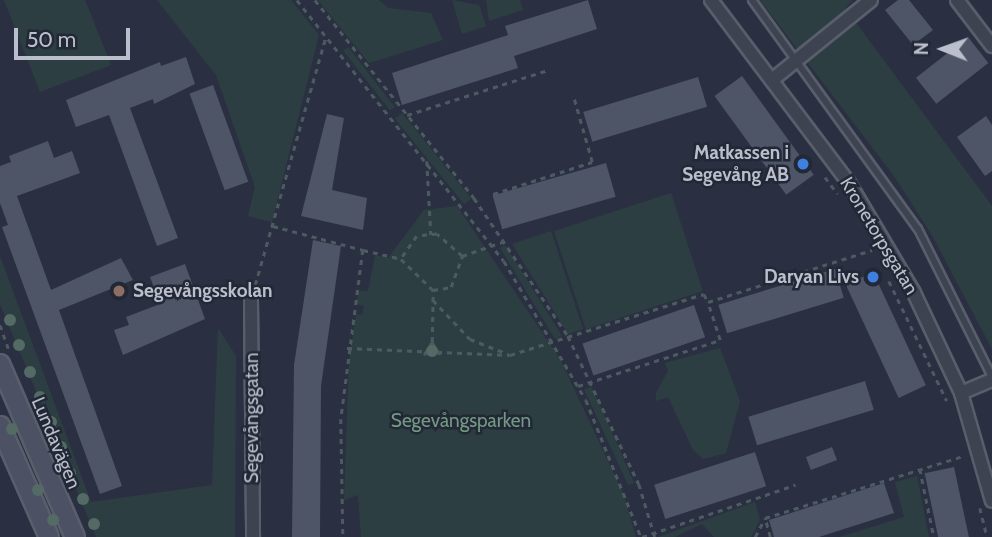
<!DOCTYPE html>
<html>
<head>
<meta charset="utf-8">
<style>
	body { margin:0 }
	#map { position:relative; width:992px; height:537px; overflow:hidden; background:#2a3041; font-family:Cabin,sans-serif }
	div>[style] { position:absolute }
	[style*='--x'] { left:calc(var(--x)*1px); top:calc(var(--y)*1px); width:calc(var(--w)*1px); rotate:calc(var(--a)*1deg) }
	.green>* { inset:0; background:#2d3e43; transform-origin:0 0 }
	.building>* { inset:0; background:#4e5567; transform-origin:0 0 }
	.path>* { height:2.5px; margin-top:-1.25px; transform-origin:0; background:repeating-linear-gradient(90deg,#4c5b60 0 5px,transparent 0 10px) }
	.roads { filter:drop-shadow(2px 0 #595e6b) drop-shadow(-2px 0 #595e6b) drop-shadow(0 2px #595e6b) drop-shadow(0 -2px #595e6b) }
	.service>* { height:6px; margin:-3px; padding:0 3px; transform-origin:3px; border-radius:3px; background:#3e4351 }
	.minor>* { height:12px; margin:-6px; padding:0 6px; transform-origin:6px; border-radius:6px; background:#3e4351 }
	.secondary>* { height:18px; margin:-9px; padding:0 9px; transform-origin:9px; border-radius:9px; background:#4c5163 }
	.trees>* { width:12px; height:12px; margin:-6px; border-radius:50%; background:#536a65 }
	.dots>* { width:19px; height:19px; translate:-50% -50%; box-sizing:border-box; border:4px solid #222836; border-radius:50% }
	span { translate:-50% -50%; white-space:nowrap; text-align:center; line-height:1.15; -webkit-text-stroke:5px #222836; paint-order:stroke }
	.poi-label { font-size:19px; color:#bbbfcb; font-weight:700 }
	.right { translate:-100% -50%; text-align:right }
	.left { translate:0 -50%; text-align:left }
	.street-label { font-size:19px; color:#bbbfcb }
	.park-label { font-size:19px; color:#749982 }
	.north { position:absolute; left:908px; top:14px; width:70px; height:70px; -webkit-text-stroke:5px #222836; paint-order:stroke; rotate:271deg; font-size:19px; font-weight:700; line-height:28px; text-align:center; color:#bbbfcb }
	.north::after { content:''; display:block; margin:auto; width:24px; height:32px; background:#bbbfcb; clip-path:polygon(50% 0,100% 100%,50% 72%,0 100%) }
	.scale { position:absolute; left:14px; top:28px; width:116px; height:32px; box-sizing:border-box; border:4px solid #bbbfcb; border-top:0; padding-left:9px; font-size:21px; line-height:24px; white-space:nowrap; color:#bbbfcb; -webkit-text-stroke:5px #222836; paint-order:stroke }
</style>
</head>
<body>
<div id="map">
	<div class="green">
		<div style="clip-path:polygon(4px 0,85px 0,111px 65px,40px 92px)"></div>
		<div style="clip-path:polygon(157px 0,291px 0,319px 35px,272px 222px,248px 216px,255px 187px,216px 75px)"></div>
		<div style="clip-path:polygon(318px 0,379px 0,388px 8px,431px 13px,443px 40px,369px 63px)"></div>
		<div style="clip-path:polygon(452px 0,479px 5px,486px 26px,462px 34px)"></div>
		<div style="clip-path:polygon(486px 0,520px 0,523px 10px,489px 21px)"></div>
		<div style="clip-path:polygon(760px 0,853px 0,845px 8px,992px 206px,992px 349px,933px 237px,894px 176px)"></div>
		<div style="left:348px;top:47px;width:76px;height:6px;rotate:52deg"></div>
		<div style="left:402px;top:113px;width:110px;height:9px;rotate:51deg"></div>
		<div style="left:671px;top:193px;width:103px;height:123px;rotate:72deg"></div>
		<div style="clip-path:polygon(457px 206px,560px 359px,623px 493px,636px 537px,361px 537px,358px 495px,344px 500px,349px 362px,356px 314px,362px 315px,364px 306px,356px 304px,359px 291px,368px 291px,375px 255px,388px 258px,424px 210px)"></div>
		<div style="clip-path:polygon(551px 231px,583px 329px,568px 334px,512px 244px)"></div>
		<div style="clip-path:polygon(505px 245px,562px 336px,555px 339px,500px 248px)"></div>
		<div style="clip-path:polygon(0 256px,91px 502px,212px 485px,218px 328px,236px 356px,235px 537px,96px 537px,0 304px)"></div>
		<div style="clip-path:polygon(720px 348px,740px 401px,726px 453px,703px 459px,693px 450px,668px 397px,656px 401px,656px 393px,668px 371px,665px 363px)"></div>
		<div style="clip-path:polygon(592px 387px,634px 483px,628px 485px,584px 389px)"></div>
		<div style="clip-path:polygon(917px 476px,929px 537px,839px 537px,904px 517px,895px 482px)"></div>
		<div style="clip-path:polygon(755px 502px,760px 520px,751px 537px,714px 537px,702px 524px,675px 537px,658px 537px)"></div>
	</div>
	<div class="building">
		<div style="clip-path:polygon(588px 0,597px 29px,514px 56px,518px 68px,402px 105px,392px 73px,508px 35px,505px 26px)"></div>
		<div style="clip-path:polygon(898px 0,909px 0,933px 30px,913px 45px,885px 10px)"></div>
		<div style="left:968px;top:37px;width:33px;height:66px;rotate:52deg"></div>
		<div style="clip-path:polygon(186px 57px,195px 84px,154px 104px,153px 99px,130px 108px,178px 238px,157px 246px,109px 115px,76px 127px,66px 100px,160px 62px,161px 66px)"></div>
		<div style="left:742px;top:76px;width:122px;height:34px;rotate:54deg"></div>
		<div style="left:698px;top:77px;width:31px;height:120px;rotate:73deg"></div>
		<div style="left:213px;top:85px;width:103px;height:25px;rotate:70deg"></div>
		<div style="clip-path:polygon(327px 114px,344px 118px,332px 190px,367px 198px,363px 230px,301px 216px)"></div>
		<div style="clip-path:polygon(986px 116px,992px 125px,992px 171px,985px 176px,957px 137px)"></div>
		<div style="clip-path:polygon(48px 141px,54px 158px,72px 151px,80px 173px,17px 196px,51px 290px,121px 258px,133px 280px,59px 310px,122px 486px,100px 494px,2px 227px,8px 225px,0 203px,0 166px,11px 162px,9px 156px)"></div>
		<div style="left:606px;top:163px;width:35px;height:118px;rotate:74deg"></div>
		<div style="clip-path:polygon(313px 240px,341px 246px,321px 386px,320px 537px,292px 537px,294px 365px)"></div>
		<div style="clip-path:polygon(185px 264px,205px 319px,123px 355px,114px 330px,129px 325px,126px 317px,160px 304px,150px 277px)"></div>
		<div style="left:835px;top:269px;width:30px;height:122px;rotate:73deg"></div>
		<div style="left:873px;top:272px;width:125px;height:30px;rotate:65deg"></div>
		<div style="left:694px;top:305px;width:34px;height:118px;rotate:71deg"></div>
		<div style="left:865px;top:381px;width:30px;height:122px;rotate:73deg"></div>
		<div style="left:832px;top:447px;width:14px;height:28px;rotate:69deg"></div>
		<div style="left:755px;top:452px;width:36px;height:106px;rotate:72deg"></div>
		<div style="left:954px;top:467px;width:72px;height:30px;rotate:78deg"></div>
		<div style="clip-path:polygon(884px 483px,894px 513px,819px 537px,774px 537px,769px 520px)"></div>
	</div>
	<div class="path">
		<div style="--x:297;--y:0;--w:333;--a:51.6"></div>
		<div style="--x:504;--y:261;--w:161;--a:59.5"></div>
		<div style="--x:586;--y:400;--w:148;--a:68.1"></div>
		<div style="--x:315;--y:0;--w:254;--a:51.2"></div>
		<div style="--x:474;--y:198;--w:167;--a:55.7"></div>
		<div style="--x:568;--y:336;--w:164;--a:64.4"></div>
		<div style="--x:639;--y:484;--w:55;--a:73.2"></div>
		<div style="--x:407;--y:115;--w:148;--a:-17.7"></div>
		<div style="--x:427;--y:161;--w:74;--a:86.9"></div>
		<div style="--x:825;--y:177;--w:21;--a:53"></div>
		<div style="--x:493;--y:194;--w:104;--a:-17.9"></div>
		<div style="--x:592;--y:162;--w:66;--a:-105.9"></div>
		<div style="--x:273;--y:226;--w:93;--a:14.9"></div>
		<div style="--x:363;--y:250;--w:170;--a:97.4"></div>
		<div style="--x:341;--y:419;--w:118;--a:89"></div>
		<div style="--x:363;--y:250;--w:39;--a:13"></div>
		<div style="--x:401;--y:259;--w:45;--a:44.1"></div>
		<div style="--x:433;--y:290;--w:18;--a:-9"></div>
		<div style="--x:451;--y:287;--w:33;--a:-70"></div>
		<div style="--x:462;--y:256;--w:33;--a:-139"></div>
		<div style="--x:437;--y:234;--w:20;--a:174"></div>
		<div style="--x:417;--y:236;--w:28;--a:125"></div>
		<div style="--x:462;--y:256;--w:46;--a:-19.2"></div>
		<div style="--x:889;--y:281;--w:133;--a:64.2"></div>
		<div style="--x:255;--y:285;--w:259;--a:-74.1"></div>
		<div style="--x:433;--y:300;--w:54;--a:46.5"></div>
		<div style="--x:470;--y:339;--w:41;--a:21.5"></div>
		<div style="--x:0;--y:325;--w:27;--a:70"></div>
		<div style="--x:432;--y:342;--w:17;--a:57"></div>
		<div style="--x:347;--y:348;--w:163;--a:2.5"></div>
		<div style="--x:510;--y:355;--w:203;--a:-17.5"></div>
		<div style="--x:704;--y:294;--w:9;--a:63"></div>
		<div style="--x:424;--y:355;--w:15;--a:-58"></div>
		<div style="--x:432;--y:342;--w:52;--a:-88.9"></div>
		<div style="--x:578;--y:386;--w:149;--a:-17.9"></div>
		<div style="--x:720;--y:340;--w:40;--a:-108"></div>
		<div style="--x:708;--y:302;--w:172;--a:-17.6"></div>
		<div style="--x:920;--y:469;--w:69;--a:78.4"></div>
		<div style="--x:980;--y:508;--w:30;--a:76"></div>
		<div style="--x:642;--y:537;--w:162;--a:-18.8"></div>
		<div style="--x:755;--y:537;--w:21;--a:-62"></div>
		<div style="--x:770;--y:537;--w:20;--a:-105"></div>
		<div style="--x:765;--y:518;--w:207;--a:-17.4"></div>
	</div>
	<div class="roads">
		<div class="service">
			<div style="--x:752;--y:0;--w:283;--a:54.1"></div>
			<div style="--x:918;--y:229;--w:165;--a:63.4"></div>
		</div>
		<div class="minor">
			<div style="--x:711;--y:0;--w:229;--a:53"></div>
			<div style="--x:849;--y:183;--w:128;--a:59.4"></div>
			<div style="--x:914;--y:293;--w:110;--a:64.8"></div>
			<div style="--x:961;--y:393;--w:112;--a:74"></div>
			<div style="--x:957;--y:0;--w:58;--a:52.7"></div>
			<div style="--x:772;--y:80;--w:127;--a:-38.9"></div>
			<div style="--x:251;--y:299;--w:238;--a:89.5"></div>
			<div style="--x:961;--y:393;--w:34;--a:-23"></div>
		</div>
		<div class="secondary">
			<div style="--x:0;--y:364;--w:189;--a:66.6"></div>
			<div style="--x:0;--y:426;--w:121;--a:66.2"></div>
		</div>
	</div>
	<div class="trees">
		<div style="left:10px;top:320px"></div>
		<div style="left:19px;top:345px"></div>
		<div style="left:432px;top:351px"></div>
		<div style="left:30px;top:372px"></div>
		<div style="left:40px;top:397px"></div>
		<div style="left:51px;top:422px"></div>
		<div style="left:12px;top:429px"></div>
		<div style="left:61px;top:447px"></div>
		<div style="left:70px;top:473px"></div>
		<div style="left:38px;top:490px"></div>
		<div style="left:83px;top:499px"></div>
		<div style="left:53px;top:520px"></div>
		<div style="left:94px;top:524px"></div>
	</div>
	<div class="dots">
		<div style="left:803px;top:164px;background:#3f7fe0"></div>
		<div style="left:873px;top:277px;background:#3f7fe0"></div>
		<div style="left:119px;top:291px;background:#8d6e63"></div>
	</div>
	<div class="poi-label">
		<span class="right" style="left:789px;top:164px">Matkassen i<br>Segevång AB</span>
		<span class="right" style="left:859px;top:277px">Daryan Livs</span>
		<span class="left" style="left:133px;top:291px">Segevångsskolan</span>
	</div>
	<div class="street-label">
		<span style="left:879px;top:236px;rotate:59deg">Kronetorpsgatan</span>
		<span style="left:252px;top:418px;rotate:-90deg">Segevångsgatan</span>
		<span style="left:56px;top:443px;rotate:67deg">Lundavägen</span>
	</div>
	<div class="park-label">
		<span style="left:461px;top:421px">Segevångsparken</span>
	</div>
	<div class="north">N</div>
	<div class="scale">50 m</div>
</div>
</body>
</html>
